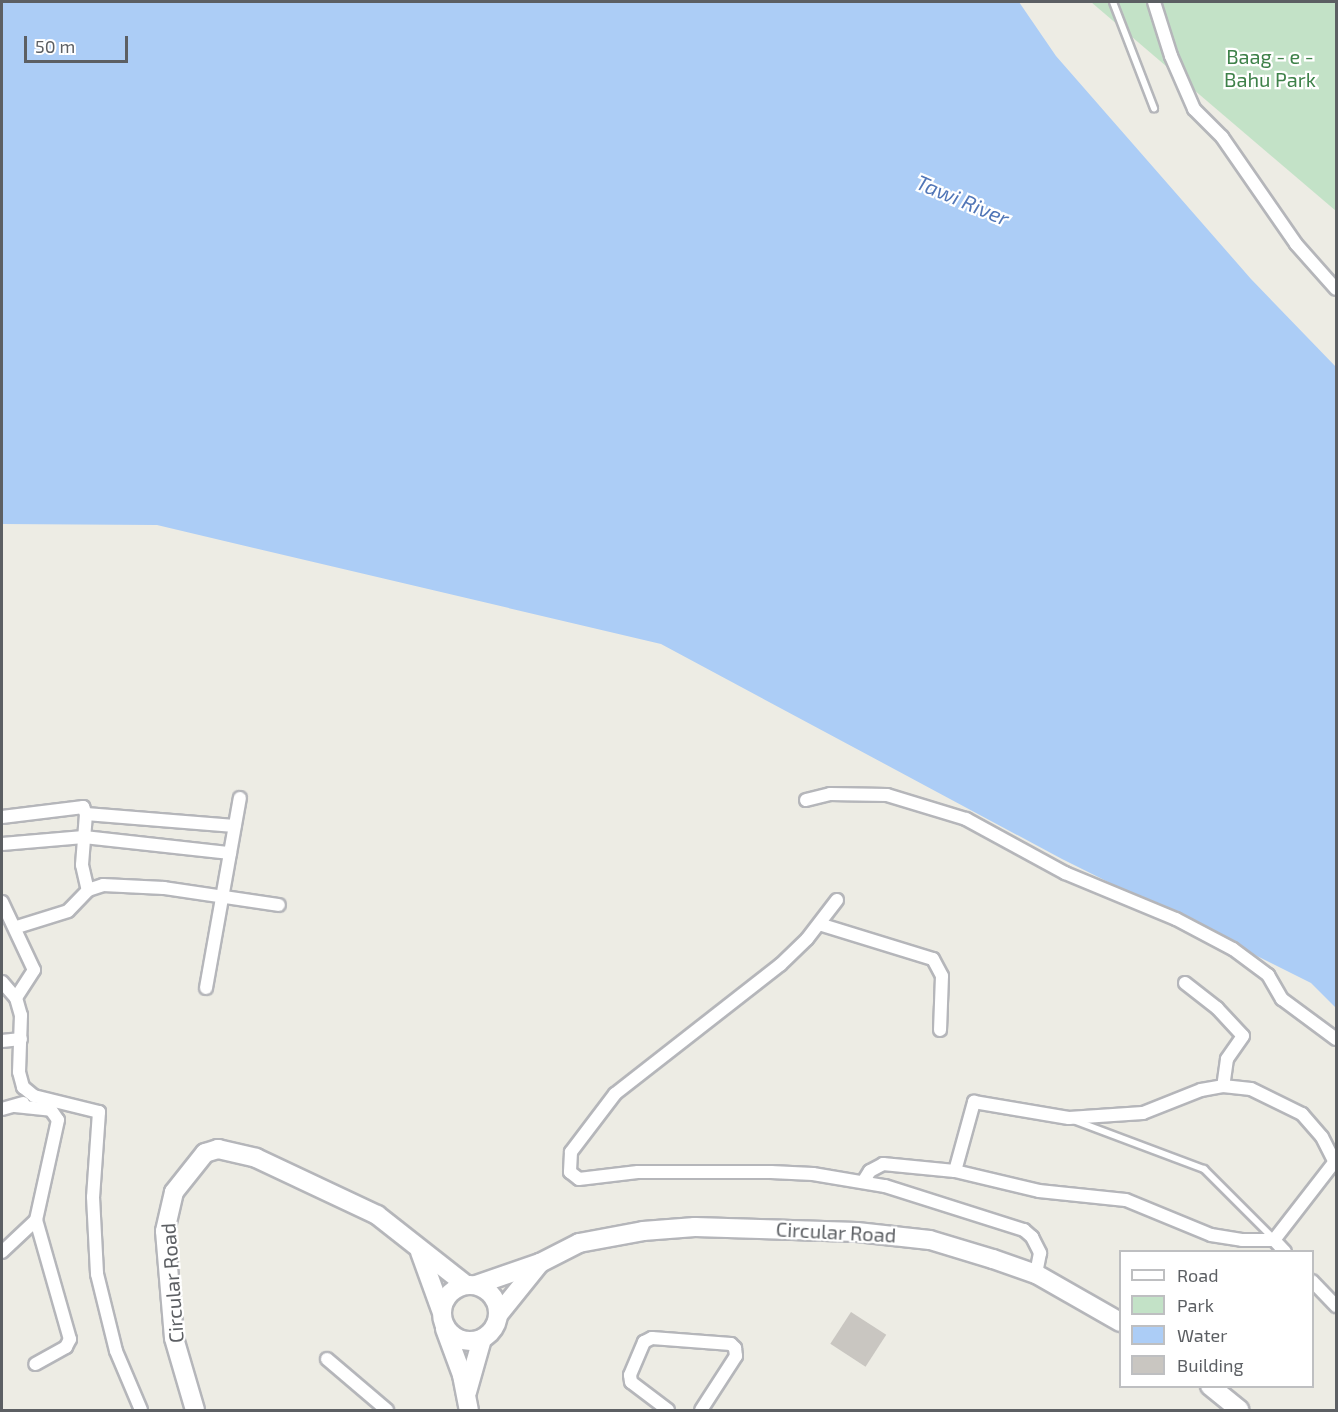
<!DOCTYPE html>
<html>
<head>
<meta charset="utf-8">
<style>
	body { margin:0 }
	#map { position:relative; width:1338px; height:1412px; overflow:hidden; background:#edece4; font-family:"Exo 2",sans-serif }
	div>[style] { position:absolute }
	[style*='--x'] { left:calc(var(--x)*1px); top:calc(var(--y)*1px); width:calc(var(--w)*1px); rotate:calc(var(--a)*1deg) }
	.green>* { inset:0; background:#c3e2c7 }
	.water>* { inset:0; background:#accdf6 }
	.building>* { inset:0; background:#c9c6c1; transform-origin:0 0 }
	.roads { filter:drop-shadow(2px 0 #b5b6ba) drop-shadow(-2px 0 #b5b6ba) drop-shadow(0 2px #b5b6ba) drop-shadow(0 -2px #b5b6ba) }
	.lane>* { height:6px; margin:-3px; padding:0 3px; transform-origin:3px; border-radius:3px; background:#fff }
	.street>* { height:12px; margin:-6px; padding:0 6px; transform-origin:6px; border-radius:6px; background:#fff }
	.secondary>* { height:18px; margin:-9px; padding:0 9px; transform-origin:9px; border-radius:9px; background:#fff }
	.secondary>.ring { margin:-9px; padding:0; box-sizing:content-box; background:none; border:18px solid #fff; border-radius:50% }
	span { translate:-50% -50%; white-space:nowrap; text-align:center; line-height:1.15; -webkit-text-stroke:4.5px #fff; paint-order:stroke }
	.park-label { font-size:20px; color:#3e8149 }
	.street-label { font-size:20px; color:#5c5f63 }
	.water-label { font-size:21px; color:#5176b7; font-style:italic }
	.frame { position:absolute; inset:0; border:3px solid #5c5f63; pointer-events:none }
	.legend { position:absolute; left:1119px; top:1250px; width:195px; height:138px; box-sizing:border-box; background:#fff; border:2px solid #bebfc1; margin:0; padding:8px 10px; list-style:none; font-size:18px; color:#5c5f63 }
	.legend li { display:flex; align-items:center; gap:12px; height:30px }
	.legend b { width:30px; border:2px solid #bebfc1 }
	.scale { position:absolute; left:24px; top:36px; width:104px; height:27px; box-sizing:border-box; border:3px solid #5c5f63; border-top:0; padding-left:8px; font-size:18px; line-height:21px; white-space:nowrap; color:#5c5f63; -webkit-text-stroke:4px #fff; paint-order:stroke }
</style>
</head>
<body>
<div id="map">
	<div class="green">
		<div style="clip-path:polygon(1091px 2px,1336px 2px,1336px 211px)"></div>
	</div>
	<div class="water">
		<div style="clip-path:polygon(2px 2px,1019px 2px,1056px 56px,1251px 279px,1336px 367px,1336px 1008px,1311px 983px,1062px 859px,661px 644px,157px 525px,2px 524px)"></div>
	</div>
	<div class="building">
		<div style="left:851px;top:1312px;width:42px;height:38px;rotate:33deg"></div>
	</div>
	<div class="roads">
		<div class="lane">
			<div style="--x:1113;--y:2;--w:114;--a:68.9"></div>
			<div style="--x:1076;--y:1121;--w:137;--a:20.6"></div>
			<div style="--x:1204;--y:1169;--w:99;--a:45"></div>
		</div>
		<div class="street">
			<div style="--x:1154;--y:2;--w:57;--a:72.5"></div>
			<div style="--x:1171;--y:56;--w:58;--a:66.5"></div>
			<div style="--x:1194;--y:109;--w:40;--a:45"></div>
			<div style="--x:1222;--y:137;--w:130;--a:55.3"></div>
			<div style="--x:1296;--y:244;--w:60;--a:48.4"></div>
			<div style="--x:806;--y:800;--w:25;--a:-14"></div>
			<div style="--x:830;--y:794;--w:57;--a:1"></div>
			<div style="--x:887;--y:795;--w:83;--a:16.9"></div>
			<div style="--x:966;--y:819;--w:113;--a:28.6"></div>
			<div style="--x:1065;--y:873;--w:120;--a:22.5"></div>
			<div style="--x:1176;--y:919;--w:64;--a:27.8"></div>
			<div style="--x:1233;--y:949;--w:44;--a:36.6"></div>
			<div style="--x:1268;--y:975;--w:28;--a:60"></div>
			<div style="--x:1282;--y:999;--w:67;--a:36.5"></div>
			<div style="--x:86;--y:814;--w:149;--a:4.6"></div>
			<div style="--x:2;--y:817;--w:82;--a:-7"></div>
			<div style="--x:83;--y:807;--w:8;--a:67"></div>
			<div style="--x:86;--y:814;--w:51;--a:94.5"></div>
			<div style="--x:82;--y:865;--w:26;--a:77"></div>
			<div style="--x:2;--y:844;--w:82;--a:-4.9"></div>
			<div style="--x:84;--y:837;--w:147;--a:6.3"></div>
			<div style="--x:837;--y:900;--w:49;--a:127.6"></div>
			<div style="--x:807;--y:939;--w:37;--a:136"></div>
			<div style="--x:780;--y:965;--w:209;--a:142"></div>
			<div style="--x:615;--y:1094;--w:73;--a:127.2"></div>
			<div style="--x:571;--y:1152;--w:20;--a:93"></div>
			<div style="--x:570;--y:1172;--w:11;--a:38"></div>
			<div style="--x:579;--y:1179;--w:59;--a:-6.8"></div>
			<div style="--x:638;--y:1172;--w:133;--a:0"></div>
			<div style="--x:771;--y:1172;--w:42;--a:2.7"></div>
			<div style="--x:813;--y:1174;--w:73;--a:9.5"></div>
			<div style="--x:885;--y:1186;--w:146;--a:17.6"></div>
			<div style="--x:1024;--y:1230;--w:11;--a:41"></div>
			<div style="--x:1032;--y:1237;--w:18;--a:63"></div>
			<div style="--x:1040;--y:1253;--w:21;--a:101"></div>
			<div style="--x:2;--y:902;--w:75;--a:64.8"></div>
			<div style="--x:34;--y:970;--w:33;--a:123"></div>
			<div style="--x:819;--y:924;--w:119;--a:17.1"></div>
			<div style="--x:933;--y:959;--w:19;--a:62"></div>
			<div style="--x:942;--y:976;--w:54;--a:92.1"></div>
			<div style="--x:17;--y:927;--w:53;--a:-17.4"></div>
			<div style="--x:68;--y:911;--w:29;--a:-46"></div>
			<div style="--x:88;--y:890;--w:16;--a:-18"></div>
			<div style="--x:103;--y:885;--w:61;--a:2.8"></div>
			<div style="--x:164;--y:888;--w:116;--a:8.4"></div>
			<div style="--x:2;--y:982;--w:21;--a:49"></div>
			<div style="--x:16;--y:998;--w:18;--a:74"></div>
			<div style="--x:21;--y:1015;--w:57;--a:92"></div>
			<div style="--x:19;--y:1072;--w:16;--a:75"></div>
			<div style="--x:23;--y:1087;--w:14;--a:39"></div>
			<div style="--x:34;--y:1096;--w:67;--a:13.8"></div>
			<div style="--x:99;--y:1112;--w:85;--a:94"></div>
			<div style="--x:93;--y:1197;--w:77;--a:87"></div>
			<div style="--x:97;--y:1274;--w:79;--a:76.1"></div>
			<div style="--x:116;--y:1351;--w:64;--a:67"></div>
			<div style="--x:1185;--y:983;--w:41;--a:38"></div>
			<div style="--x:1217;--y:1008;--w:38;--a:47"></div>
			<div style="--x:1243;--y:1036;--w:28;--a:125"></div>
			<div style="--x:1227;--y:1059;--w:27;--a:98"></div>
			<div style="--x:206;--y:988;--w:193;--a:-79.9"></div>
			<div style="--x:2;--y:1041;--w:19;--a:-6"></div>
			<div style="--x:15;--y:1106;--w:36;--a:6"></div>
			<div style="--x:51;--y:1110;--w:12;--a:55"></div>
			<div style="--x:58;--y:1120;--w:102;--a:102.4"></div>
			<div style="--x:36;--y:1220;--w:124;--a:74.1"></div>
			<div style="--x:70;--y:1339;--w:9;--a:117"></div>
			<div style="--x:66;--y:1347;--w:35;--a:151"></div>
			<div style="--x:2;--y:1109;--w:22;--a:-16"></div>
			<div style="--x:955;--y:1171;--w:72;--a:-74.6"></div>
			<div style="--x:974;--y:1102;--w:96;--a:9.6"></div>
			<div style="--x:1069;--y:1118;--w:74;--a:-3.9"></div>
			<div style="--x:1143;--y:1113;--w:62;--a:-21.6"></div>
			<div style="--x:1201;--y:1090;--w:22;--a:-10"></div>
			<div style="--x:1223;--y:1086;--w:28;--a:6"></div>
			<div style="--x:1251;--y:1089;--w:57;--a:26.1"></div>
			<div style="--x:1302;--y:1114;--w:30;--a:49"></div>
			<div style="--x:1322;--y:1137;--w:28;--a:63"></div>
			<div style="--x:863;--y:1182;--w:13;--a:-58"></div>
			<div style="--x:870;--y:1171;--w:15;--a:-28"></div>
			<div style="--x:883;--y:1164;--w:72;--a:5.6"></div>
			<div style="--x:955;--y:1171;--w:86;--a:13.4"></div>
			<div style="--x:1039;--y:1191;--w:87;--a:5.9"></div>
			<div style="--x:1126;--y:1200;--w:92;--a:22.4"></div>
			<div style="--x:1211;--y:1235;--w:31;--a:9"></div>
			<div style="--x:1242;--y:1240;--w:32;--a:0"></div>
			<div style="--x:1274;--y:1240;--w:16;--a:47"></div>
			<div style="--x:1274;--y:1240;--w:101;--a:-52.2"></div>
			<div style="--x:2;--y:1252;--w:47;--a:-43.3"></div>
			<div style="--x:1312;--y:1281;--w:35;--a:46"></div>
			<div style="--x:327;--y:1359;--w:79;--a:40.4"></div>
			<div style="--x:668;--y:1410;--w:46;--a:-142.9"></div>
			<div style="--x:631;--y:1382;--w:7;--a:-98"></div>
			<div style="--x:630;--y:1375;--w:36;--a:-67"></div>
			<div style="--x:644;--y:1342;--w:9;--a:-27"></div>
			<div style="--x:652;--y:1338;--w:79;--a:4.3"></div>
			<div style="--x:731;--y:1344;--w:6;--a:45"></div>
			<div style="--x:735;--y:1348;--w:8;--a:83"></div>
			<div style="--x:736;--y:1356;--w:64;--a:122.9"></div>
		</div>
		<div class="secondary">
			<div style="--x:420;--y:1252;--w:62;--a:70.1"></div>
			<div class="ring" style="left:442px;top:1285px;width:38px;height:38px"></div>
			<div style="--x:476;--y:1285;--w:68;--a:-19"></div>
			<div style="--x:540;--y:1263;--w:44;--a:-27.1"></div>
			<div style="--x:579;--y:1243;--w:65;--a:-10.6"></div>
			<div style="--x:643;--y:1231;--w:52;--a:-4.4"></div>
			<div style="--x:695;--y:1227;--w:162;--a:1.8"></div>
			<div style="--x:857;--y:1232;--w:73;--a:6.3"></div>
			<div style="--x:930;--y:1240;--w:66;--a:16.8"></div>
			<div style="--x:993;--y:1259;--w:46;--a:19.2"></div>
			<div style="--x:1036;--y:1274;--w:97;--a:29.7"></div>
			<div style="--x:498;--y:1315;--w:67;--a:-51.1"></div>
			<div style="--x:445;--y:1329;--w:49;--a:69.7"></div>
			<div style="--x:462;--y:1375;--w:36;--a:79"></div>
			<div style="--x:1210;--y:1386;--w:38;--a:39"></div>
			<div style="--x:467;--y:1392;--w:55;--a:-74.2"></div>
			<div style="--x:195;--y:1410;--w:75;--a:-106.3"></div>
			<div style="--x:174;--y:1338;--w:107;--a:-94.8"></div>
			<div style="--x:165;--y:1231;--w:40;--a:-77"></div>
			<div style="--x:174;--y:1192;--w:50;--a:-51.5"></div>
			<div style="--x:205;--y:1153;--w:14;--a:-17"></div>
			<div style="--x:218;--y:1149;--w:39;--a:13"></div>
			<div style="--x:256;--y:1158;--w:134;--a:25.2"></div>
			<div style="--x:377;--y:1215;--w:113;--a:38.2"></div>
		</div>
	</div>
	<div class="park-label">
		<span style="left:1270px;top:68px">Baag - e -<br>Bahu Park</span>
	</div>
	<div class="street-label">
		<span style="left:836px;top:1232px;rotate:3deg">Circular Road</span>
		<span style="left:172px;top:1283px;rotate:-94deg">Circular Road</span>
	</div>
	<div class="water-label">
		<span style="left:963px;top:200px;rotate:23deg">Tawi River</span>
	</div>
	<div class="frame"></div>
	<ul class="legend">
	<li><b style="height:8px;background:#fff"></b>Road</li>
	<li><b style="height:16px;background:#c3e2c7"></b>Park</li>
	<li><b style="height:16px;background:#accdf6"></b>Water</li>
	<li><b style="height:16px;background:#c9c6c1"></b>Building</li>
	</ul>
	<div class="scale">50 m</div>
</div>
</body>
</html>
